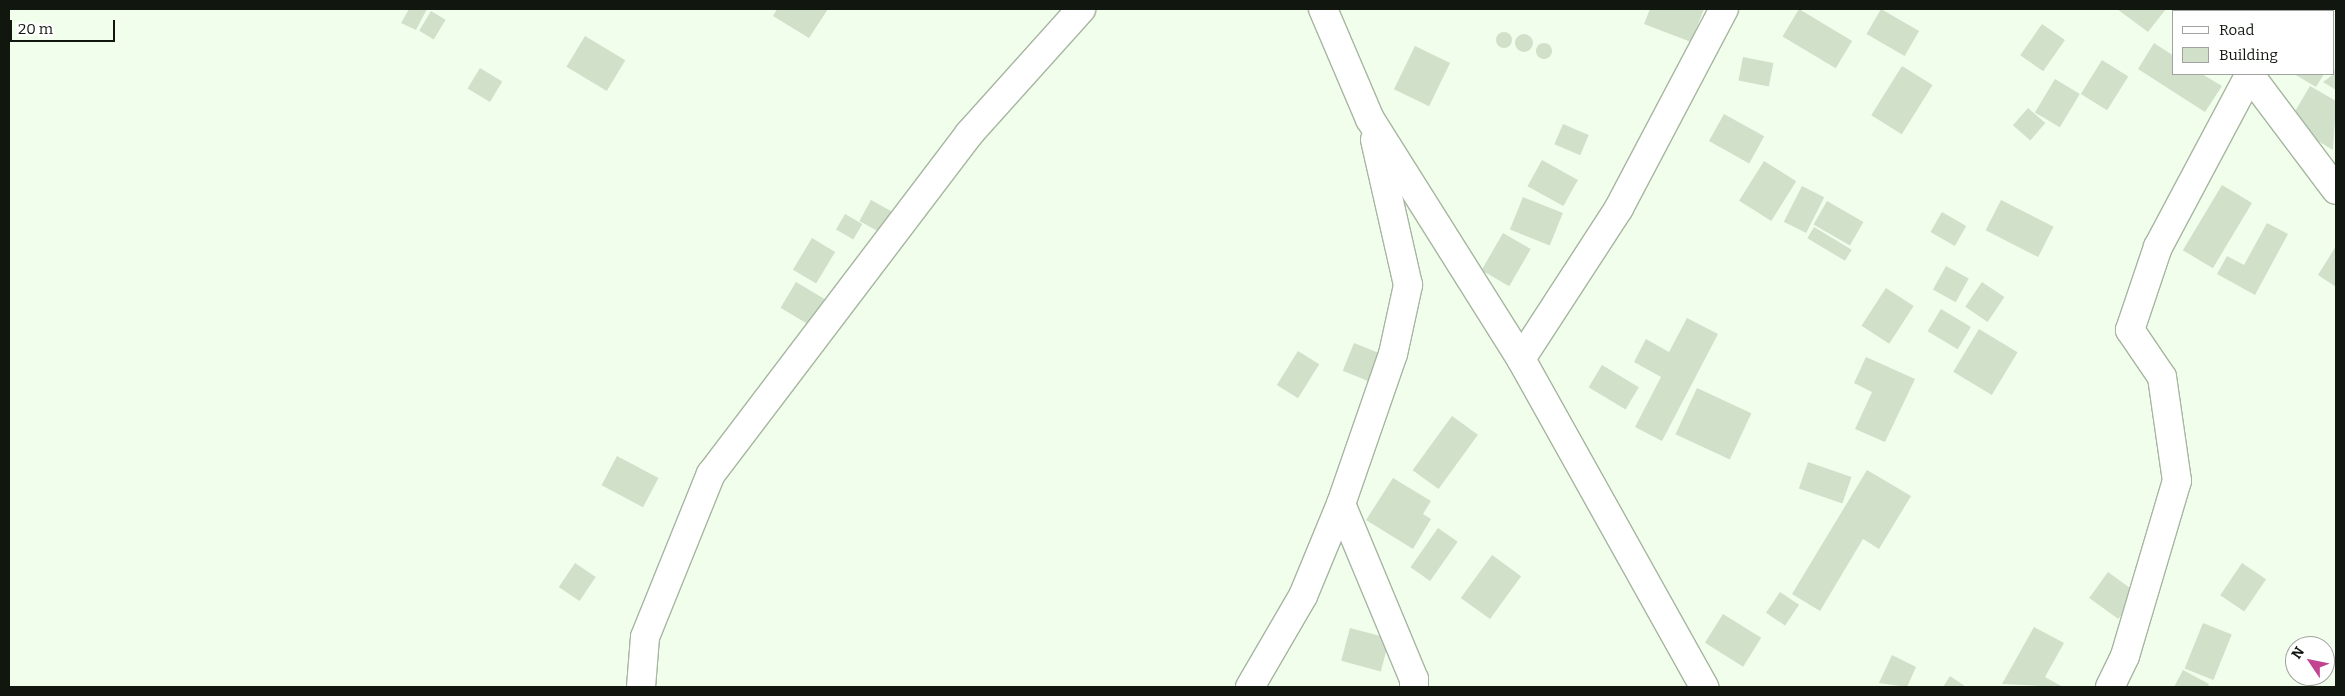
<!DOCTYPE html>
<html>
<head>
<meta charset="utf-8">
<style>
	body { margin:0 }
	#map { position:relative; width:2345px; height:696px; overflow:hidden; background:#f1feec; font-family:Bitter,serif }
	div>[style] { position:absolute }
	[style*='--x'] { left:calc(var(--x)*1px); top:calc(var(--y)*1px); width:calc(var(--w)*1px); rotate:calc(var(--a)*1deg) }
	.building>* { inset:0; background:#d0e0c9; transform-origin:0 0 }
	.round { border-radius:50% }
	.roads { filter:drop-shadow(1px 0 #a6b6a0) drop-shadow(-1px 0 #a6b6a0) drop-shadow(0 1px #a6b6a0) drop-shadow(0 -1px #a6b6a0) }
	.minor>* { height:28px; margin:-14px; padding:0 14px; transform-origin:14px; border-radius:14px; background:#fff }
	span { translate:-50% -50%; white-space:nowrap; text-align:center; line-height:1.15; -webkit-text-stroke:5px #fff; paint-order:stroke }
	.frame { position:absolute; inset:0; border:10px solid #11160f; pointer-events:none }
	.legend { position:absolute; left:2172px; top:10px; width:162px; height:65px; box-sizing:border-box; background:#fff; border:1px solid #a0a29f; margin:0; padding:6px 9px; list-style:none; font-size:15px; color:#11160f }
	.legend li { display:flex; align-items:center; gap:10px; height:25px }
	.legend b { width:25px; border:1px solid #a0a29f }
	.north { position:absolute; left:2285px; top:636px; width:50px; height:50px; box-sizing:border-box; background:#fff; border:1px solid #a0a29f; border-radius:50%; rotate:304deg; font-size:14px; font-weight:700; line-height:20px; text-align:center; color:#11160f }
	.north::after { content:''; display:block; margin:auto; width:18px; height:22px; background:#c24390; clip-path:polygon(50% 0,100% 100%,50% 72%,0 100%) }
	.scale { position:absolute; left:10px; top:20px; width:105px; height:22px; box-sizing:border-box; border:2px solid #11160f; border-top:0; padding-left:6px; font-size:15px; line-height:18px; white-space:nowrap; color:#11160f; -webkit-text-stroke:4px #fff; paint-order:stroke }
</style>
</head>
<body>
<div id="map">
	<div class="building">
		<div style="clip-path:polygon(409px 9px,427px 9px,416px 30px,401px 23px)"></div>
		<div style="clip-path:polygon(777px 9px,828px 9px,809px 38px,773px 16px)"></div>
		<div style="clip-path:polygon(1650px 9px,1704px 9px,1691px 42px,1644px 24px)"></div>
		<div style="left:1799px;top:9px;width:62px;height:32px;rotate:31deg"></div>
		<div style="left:1881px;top:9px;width:44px;height:29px;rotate:30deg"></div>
		<div style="clip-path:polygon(2117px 9px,2166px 9px,2148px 32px)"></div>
		<div style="left:431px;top:11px;width:17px;height:23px;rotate:31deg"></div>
		<div style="left:2042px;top:24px;width:28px;height:38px;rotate:35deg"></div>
		<div class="round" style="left:1496px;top:32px;width:16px;height:16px"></div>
		<div class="round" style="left:1515px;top:34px;width:18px;height:18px"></div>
		<div style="left:585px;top:36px;width:47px;height:36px;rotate:31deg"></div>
		<div style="clip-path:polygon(2154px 43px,2174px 56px,2174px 74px,2202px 74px,2222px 86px,2205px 112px,2138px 69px)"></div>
		<div class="round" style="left:1536px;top:43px;width:16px;height:16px"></div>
		<div style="left:1415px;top:46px;width:39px;height:48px;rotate:26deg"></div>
		<div style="left:1743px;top:57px;width:31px;height:24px;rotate:11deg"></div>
		<div style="left:2102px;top:60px;width:31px;height:40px;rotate:32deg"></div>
		<div style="clip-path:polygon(2336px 60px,2336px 90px,2323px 82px,2334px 74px)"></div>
		<div style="left:1902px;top:66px;width:36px;height:58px;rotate:32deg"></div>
		<div style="left:480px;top:68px;width:26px;height:24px;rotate:31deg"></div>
		<div style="clip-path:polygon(2294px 74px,2324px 74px,2316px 87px)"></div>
		<div style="left:2055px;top:79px;width:29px;height:39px;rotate:31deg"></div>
		<div style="clip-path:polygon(2310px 86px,2336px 101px,2333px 150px,2288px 123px)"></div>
		<div style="left:2028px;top:108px;width:23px;height:23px;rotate:41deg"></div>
		<div style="left:1724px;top:114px;width:46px;height:31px;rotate:29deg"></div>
		<div style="left:1563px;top:124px;width:28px;height:22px;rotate:23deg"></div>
		<div style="left:1542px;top:160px;width:41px;height:30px;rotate:29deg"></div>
		<div style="left:1764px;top:161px;width:38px;height:47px;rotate:32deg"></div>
		<div style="left:2222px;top:185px;width:35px;height:76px;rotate:31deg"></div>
		<div style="left:1802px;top:186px;width:25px;height:40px;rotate:27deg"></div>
		<div style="left:1523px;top:197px;width:43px;height:35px;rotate:22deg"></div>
		<div style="left:871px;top:200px;width:29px;height:24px;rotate:29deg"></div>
		<div style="left:2001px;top:200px;width:59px;height:34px;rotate:27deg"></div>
		<div style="left:1827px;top:201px;width:42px;height:27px;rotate:30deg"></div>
		<div style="left:1942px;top:212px;width:28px;height:23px;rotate:30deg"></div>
		<div style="left:845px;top:214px;width:20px;height:18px;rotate:30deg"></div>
		<div style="clip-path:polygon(2267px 223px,2288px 234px,2255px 295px,2217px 274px,2227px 256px,2244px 265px)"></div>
		<div style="left:1814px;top:227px;width:44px;height:13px;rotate:31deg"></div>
		<div style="left:1503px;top:233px;width:32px;height:43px;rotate:30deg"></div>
		<div style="left:812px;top:238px;width:27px;height:37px;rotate:31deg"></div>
		<div style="clip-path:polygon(2336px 246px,2336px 287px,2318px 275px)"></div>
		<div style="left:1946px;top:266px;width:26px;height:27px;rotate:29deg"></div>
		<div style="left:796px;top:282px;width:41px;height:30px;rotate:31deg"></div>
		<div style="left:1982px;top:282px;width:27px;height:30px;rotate:34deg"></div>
		<div style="left:1886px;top:288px;width:33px;height:45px;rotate:33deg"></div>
		<div style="left:1941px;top:309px;width:35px;height:26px;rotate:31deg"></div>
		<div style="clip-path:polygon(1687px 318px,1718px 334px,1662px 441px,1635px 427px,1661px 377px,1634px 362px,1646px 339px,1669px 352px)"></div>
		<div style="left:1979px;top:329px;width:45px;height:50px;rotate:31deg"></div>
		<div style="left:1354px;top:343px;width:41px;height:30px;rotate:22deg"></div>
		<div style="left:1298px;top:351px;width:25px;height:40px;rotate:32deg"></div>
		<div style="clip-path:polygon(1866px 357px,1915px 379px,1885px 442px,1855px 429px,1872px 392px,1854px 383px)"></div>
		<div style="left:1602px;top:365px;width:43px;height:26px;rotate:31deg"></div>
		<div style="left:1697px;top:388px;width:60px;height:51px;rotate:25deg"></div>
		<div style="left:1452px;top:416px;width:32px;height:67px;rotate:36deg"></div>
		<div style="left:617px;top:456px;width:47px;height:33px;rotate:28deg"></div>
		<div style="left:1808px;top:462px;width:46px;height:28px;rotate:19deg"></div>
		<div style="clip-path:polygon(1867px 470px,1911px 496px,1879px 549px,1863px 539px,1820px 611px,1792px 594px)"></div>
		<div style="clip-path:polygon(1393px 478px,1431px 501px,1423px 514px,1431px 519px,1413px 549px,1366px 520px)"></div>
		<div style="left:1438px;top:528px;width:24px;height:48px;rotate:35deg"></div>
		<div style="left:1492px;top:555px;width:36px;height:53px;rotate:36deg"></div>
		<div style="left:575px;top:563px;width:25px;height:29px;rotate:34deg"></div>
		<div style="left:2242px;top:563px;width:29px;height:39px;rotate:34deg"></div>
		<div style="left:2108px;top:572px;width:36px;height:32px;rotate:36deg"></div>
		<div style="left:1780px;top:592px;width:23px;height:25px;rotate:34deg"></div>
		<div style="left:1723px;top:614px;width:45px;height:34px;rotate:32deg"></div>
		<div style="left:2203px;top:623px;width:31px;height:49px;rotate:22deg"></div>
		<div style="clip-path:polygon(2034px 627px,2064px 643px,2045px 677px,2063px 687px,2002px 684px)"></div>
		<div style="left:1350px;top:628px;width:41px;height:34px;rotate:15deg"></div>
		<div style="clip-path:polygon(1892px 655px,1916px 667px,1907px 687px,1879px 683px)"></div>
		<div style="clip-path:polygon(2183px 670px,2209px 684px,2208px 687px,2174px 687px)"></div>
		<div style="clip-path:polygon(1950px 676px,1966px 687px,1943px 687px)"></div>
	</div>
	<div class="roads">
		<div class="minor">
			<div style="--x:1323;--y:9;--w:120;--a:66.9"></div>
			<div style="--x:1370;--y:119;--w:284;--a:57.8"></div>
			<div style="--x:1521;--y:359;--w:376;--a:60.8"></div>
			<div style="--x:2235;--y:9;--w:2;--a:90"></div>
			<div style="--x:2278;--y:11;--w:2;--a:-63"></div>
			<div style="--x:2249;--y:74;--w:145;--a:53.1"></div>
			<div style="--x:1521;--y:359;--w:180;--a:-57"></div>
			<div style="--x:1619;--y:208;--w:225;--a:-62.2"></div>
			<div style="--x:1341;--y:504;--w:190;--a:67.4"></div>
			<div style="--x:1414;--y:679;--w:8;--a:90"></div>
			<div style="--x:641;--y:687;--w:50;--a:-85.4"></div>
			<div style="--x:645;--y:637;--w:176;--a:-68"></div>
			<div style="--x:711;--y:474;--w:427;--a:-52.8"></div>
			<div style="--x:969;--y:134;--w:168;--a:-48.1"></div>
			<div style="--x:1250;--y:687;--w:105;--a:-59.8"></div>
			<div style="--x:1303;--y:596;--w:100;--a:-67.6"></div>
			<div style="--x:1341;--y:504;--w:159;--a:-70.9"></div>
			<div style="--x:1393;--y:354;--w:71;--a:-77.7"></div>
			<div style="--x:1408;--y:285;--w:149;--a:-102.8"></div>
			<div style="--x:2110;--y:687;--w:34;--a:-64"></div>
			<div style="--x:2125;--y:656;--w:183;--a:-73.5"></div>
			<div style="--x:2177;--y:481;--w:105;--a:-98.2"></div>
			<div style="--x:2162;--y:377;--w:57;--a:-124.2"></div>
			<div style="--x:2130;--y:330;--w:88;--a:-71.4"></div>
			<div style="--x:2158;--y:247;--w:196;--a:-62"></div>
		</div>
	</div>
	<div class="frame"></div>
	<ul class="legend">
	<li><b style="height:6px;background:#fff"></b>Road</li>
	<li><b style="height:14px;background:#d0e0c9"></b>Building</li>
	</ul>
	<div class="north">N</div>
	<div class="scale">20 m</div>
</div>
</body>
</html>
